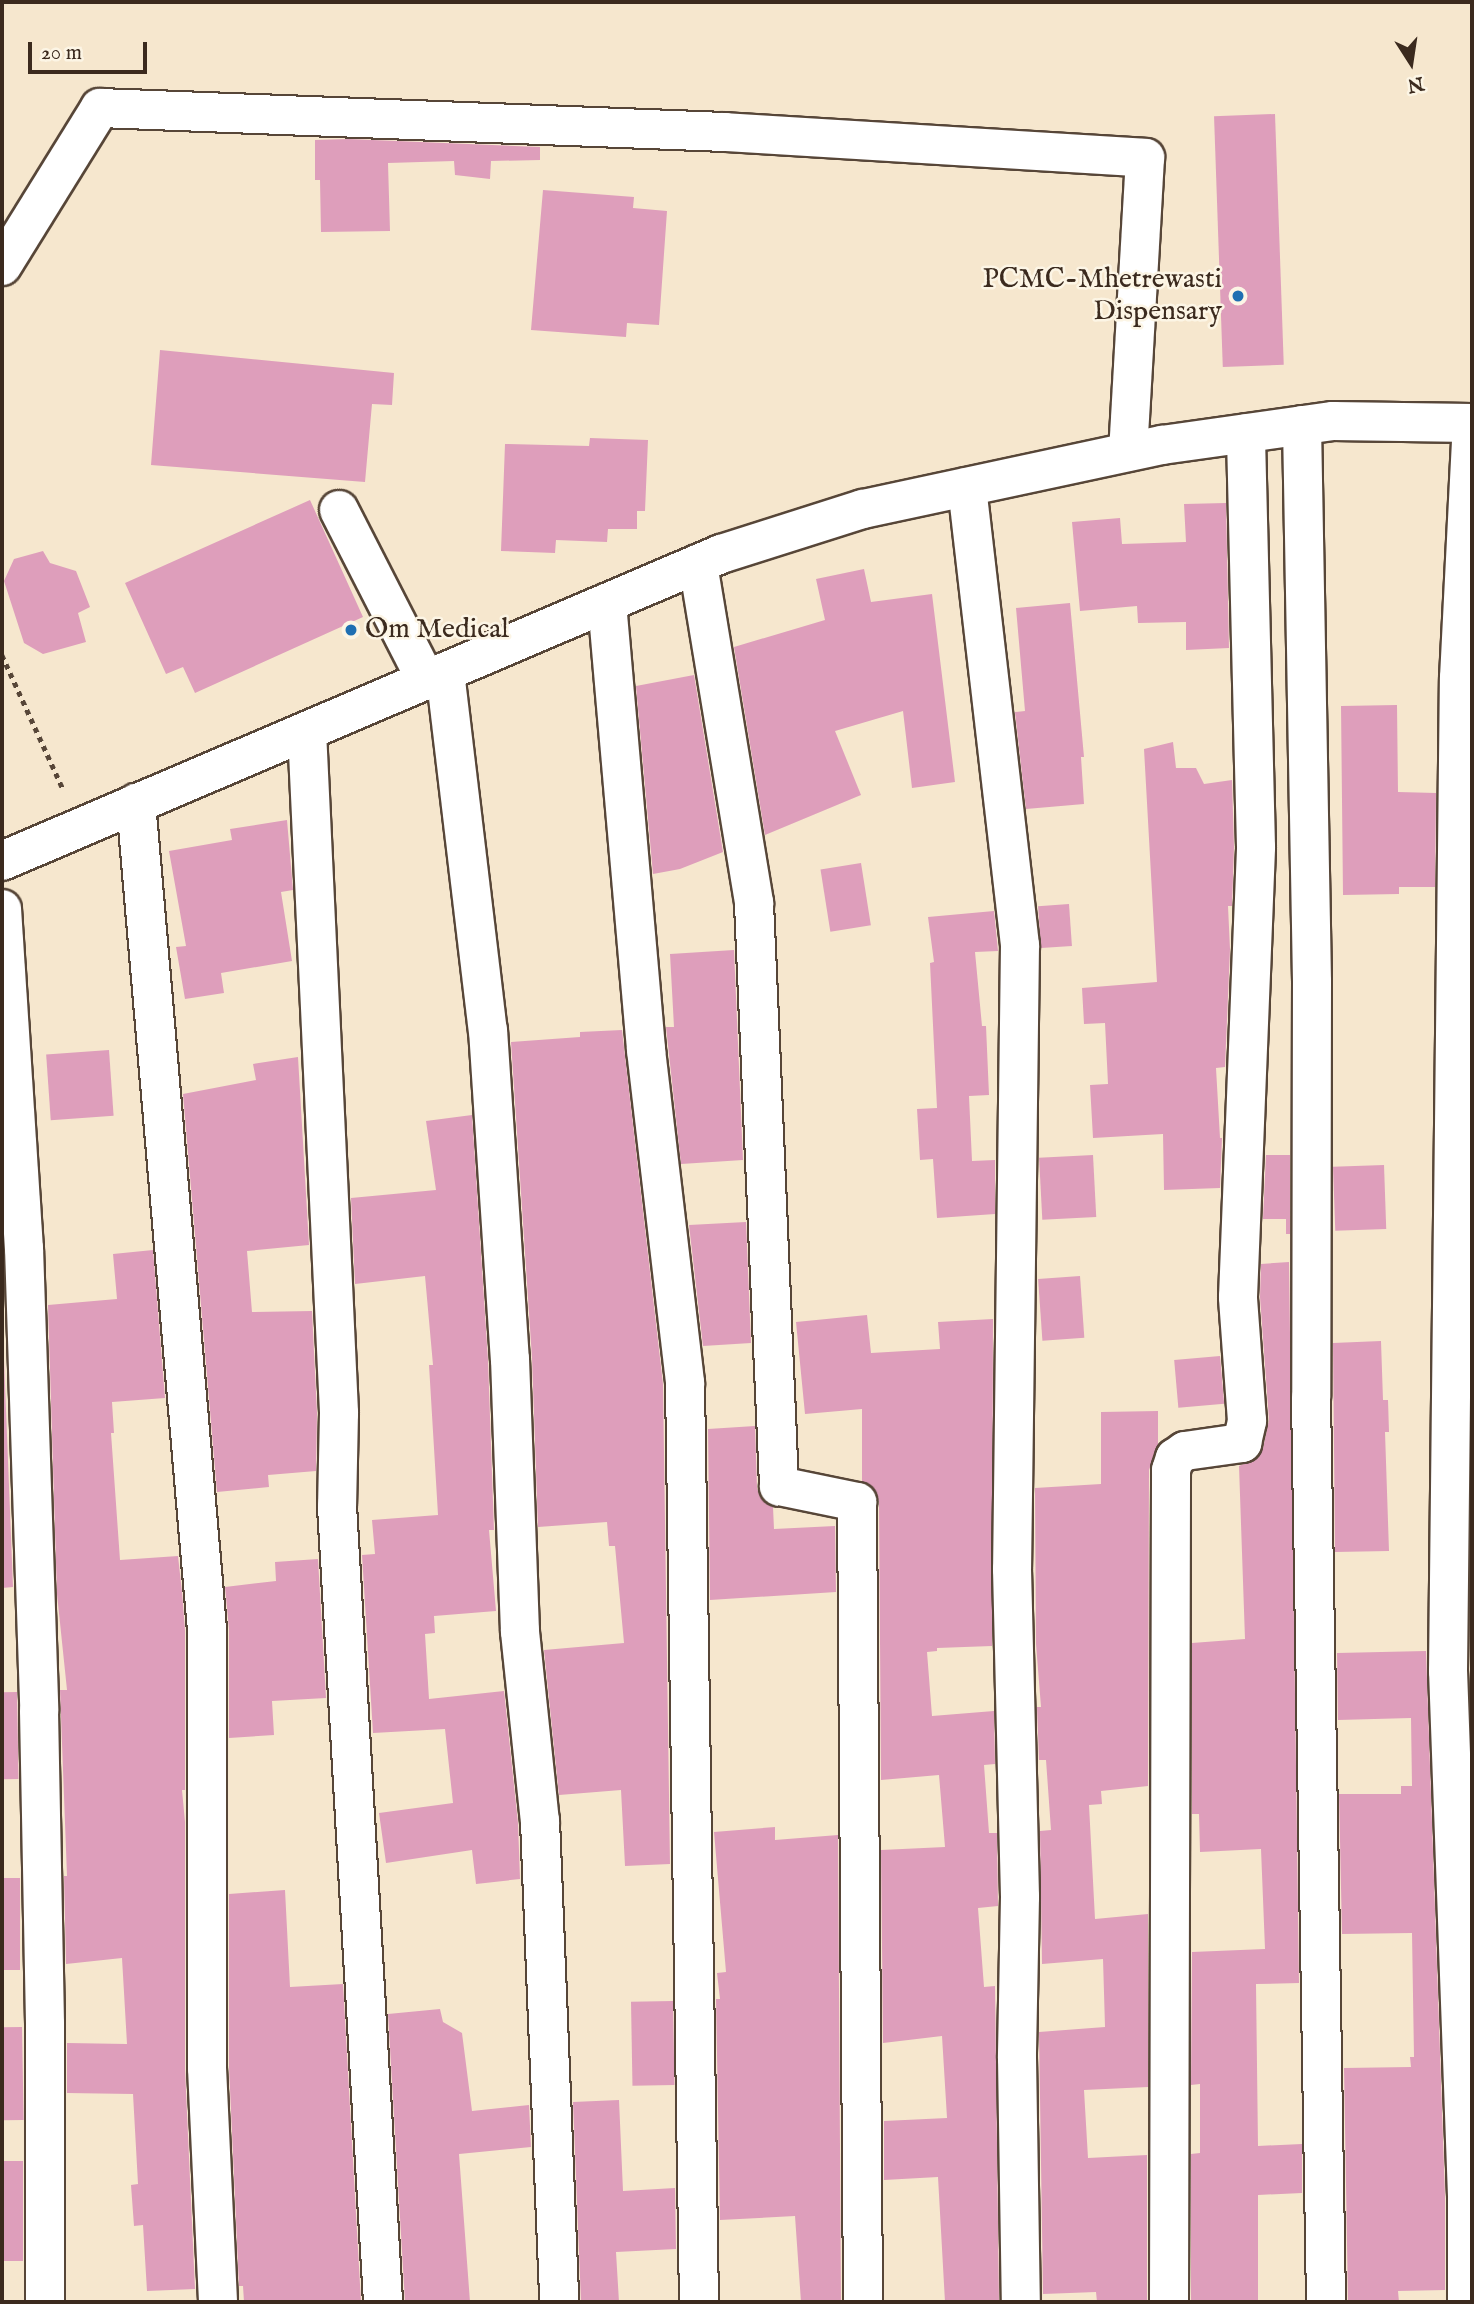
<!DOCTYPE html>
<html>
<head>
<meta charset="utf-8">
<style>
	body { margin:0 }
	#map { position:relative; width:1474px; height:2304px; overflow:hidden; background:#f6e7ce; font-family:"IM FELL English",serif }
	div>[style] { position:absolute }
	[style*='--x'] { left:calc(var(--x)*1px); top:calc(var(--y)*1px); width:calc(var(--w)*1px); rotate:calc(var(--a)*1deg) }
	.building>* { inset:0; background:#de9ebb; transform-origin:0 0 }
	.path>* { height:4.5px; margin-top:-2.25px; transform-origin:0; background:repeating-linear-gradient(90deg,#574638 0 5px,transparent 0 10px) }
	.roads { filter:drop-shadow(2px 0 #574638) drop-shadow(-2px 0 #574638) drop-shadow(0 2px #574638) drop-shadow(0 -2px #574638) }
	.street>* { height:38px; margin:-19px; padding:0 19px; transform-origin:19px; border-radius:19px; background:#fff }
	.dots>* { width:19px; height:19px; translate:-50% -50%; box-sizing:border-box; border:4px solid #fcf5e5; border-radius:50% }
	span { translate:-50% -50%; white-space:nowrap; text-align:center; line-height:1.15; -webkit-text-stroke:5px #fcf5e5; paint-order:stroke }
	.poi-label { font-size:28px; color:#3b2a1e }
	.right { translate:-100% -50%; text-align:right }
	.left { translate:0 -50%; text-align:left }
	.frame { position:absolute; inset:0; border:4px solid #3b2a1e; pointer-events:none }
	.north { position:absolute; left:1376px; top:28px; width:70px; height:70px; -webkit-text-stroke:5px #fcf5e5; paint-order:stroke; rotate:168deg; font-size:19px; font-weight:700; line-height:28px; text-align:center; color:#3b2a1e }
	.north::after { content:''; display:block; margin:auto; width:24px; height:32px; background:#3b2a1e; clip-path:polygon(50% 0,100% 100%,50% 72%,0 100%) }
	.scale { position:absolute; left:28px; top:42px; width:119px; height:32px; box-sizing:border-box; border:4px solid #3b2a1e; border-top:0; padding-left:9px; font-size:21px; line-height:24px; white-space:nowrap; color:#3b2a1e; -webkit-text-stroke:5px #fcf5e5; paint-order:stroke }
</style>
</head>
<body>
<div id="map">
	<div class="building">
		<div style="left:1275px;top:114px;width:251px;height:61px;rotate:88deg"></div>
		<div style="clip-path:polygon(349px 139px,540px 147px,540px 160px,491px 161px,490px 179px,455px 175px,454px 161px,388px 163px,390px 231px,321px 232px,320px 180px,315px 180px,315px 140px)"></div>
		<div style="clip-path:polygon(543px 190px,634px 197px,633px 208px,667px 211px,659px 325px,627px 323px,626px 337px,531px 330px)"></div>
		<div style="clip-path:polygon(160px 350px,394px 373px,392px 405px,372px 404px,365px 482px,151px 465px)"></div>
		<div style="clip-path:polygon(590px 438px,648px 440px,645px 511px,637px 511px,637px 529px,608px 529px,607px 542px,556px 540px,555px 553px,501px 551px,505px 444px,589px 446px)"></div>
		<div style="clip-path:polygon(310px 500px,363px 617px,195px 693px,183px 667px,166px 674px,125px 583px)"></div>
		<div style="clip-path:polygon(1226px 503px,1229px 648px,1186px 650px,1186px 622px,1138px 623px,1137px 606px,1080px 611px,1072px 522px,1120px 518px,1122px 544px,1186px 542px,1184px 504px)"></div>
		<div style="clip-path:polygon(43px 551px,50px 563px,76px 571px,90px 607px,78px 613px,86px 642px,43px 654px,24px 643px,4px 581px,14px 559px)"></div>
		<div style="clip-path:polygon(864px 569px,871px 602px,932px 594px,955px 782px,912px 788px,903px 711px,835px 731px,861px 795px,765px 835px,734px 647px,825px 620px,816px 579px)"></div>
		<div style="clip-path:polygon(1070px 603px,1084px 757px,1081px 757px,1084px 804px,1026px 809px,1015px 712px,1025px 711px,1016px 608px)"></div>
		<div style="clip-path:polygon(694px 675px,723px 852px,680px 869px,653px 874px,636px 686px)"></div>
		<div style="clip-path:polygon(1397px 705px,1398px 792px,1436px 793px,1435px 887px,1399px 887px,1399px 894px,1343px 895px,1341px 706px)"></div>
		<div style="clip-path:polygon(1173px 742px,1176px 768px,1196px 768px,1204px 784px,1232px 780px,1234px 847px,1232px 906px,1228px 906px,1230px 949px,1225px 1067px,1216px 1068px,1220px 1138px,1222px 1138px,1220px 1188px,1164px 1190px,1163px 1134px,1093px 1138px,1090px 1085px,1108px 1084px,1105px 1023px,1084px 1024px,1082px 988px,1157px 982px,1144px 749px)"></div>
		<div style="clip-path:polygon(287px 820px,293px 890px,281px 892px,292px 961px,221px 973px,224px 993px,185px 999px,176px 947px,186px 946px,169px 851px,232px 840px,230px 829px)"></div>
		<div style="left:861px;top:863px;width:63px;height:41px;rotate:81deg"></div>
		<div style="left:1069px;top:904px;width:42px;height:31px;rotate:86deg"></div>
		<div style="clip-path:polygon(994px 911px,998px 951px,975px 952px,982px 1026px,986px 1026px,989px 1095px,969px 1096px,972px 1161px,995px 1160px,995px 1214px,937px 1218px,933px 1159px,920px 1160px,917px 1109px,937px 1108px,930px 963px,934px 962px,928px 917px)"></div>
		<div style="clip-path:polygon(734px 950px,743px 1160px,681px 1164px,666px 1027px,674px 1027px,670px 954px)"></div>
		<div style="clip-path:polygon(622px 1030px,663px 1384px,670px 1864px,625px 1866px,621px 1790px,559px 1795px,544px 1650px,624px 1643px,615px 1546px,609px 1546px,607px 1522px,538px 1527px,532px 1358px,511px 1042px,580px 1037px,580px 1032px)"></div>
		<div style="left:109px;top:1050px;width:66px;height:63px;rotate:86deg"></div>
		<div style="clip-path:polygon(298px 1057px,309px 1245px,247px 1251px,252px 1312px,312px 1311px,317px 1413px,316px 1471px,268px 1475px,269px 1487px,217px 1492px,183px 1094px,256px 1080px,253px 1064px)"></div>
		<div style="clip-path:polygon(472px 1115px,488px 1360px,494px 1530px,489px 1530px,496px 1611px,434px 1616px,435px 1633px,425px 1634px,429px 1699px,504px 1691px,518px 1823px,520px 1879px,476px 1884px,472px 1850px,386px 1863px,379px 1813px,453px 1803px,445px 1729px,373px 1733px,362px 1555px,375px 1554px,372px 1520px,438px 1515px,429px 1365px,433px 1365px,425px 1276px,355px 1284px,351px 1198px,436px 1190px,426px 1121px)"></div>
		<div style="left:1093px;top:1155px;width:62px;height:54px;rotate:87deg"></div>
		<div style="clip-path:polygon(1266px 1155px,1290px 1155px,1290px 1234px,1286px 1234px,1286px 1219px,1263px 1219px)"></div>
		<div style="left:1384px;top:1165px;width:64px;height:51px;rotate:88deg"></div>
		<div style="clip-path:polygon(746px 1222px,751px 1343px,703px 1346px,689px 1225px)"></div>
		<div style="clip-path:polygon(153px 1250px,165px 1398px,112px 1402px,114px 1433px,111px 1433px,120px 1560px,178px 1556px,182px 1592px,185px 1630px,185px 1790px,182px 1790px,185px 1822px,185px 2069px,195px 2289px,147px 2291px,143px 2225px,134px 2226px,131px 2185px,138px 2184px,133px 2094px,67px 2093px,67px 2043px,127px 2044px,122px 1958px,66px 1964px,64px 1876px,67px 1876px,60px 1690px,67px 1690px,57px 1594px,48px 1305px,117px 1299px,113px 1254px)"></div>
		<div style="clip-path:polygon(1289px 1262px,1299px 1983px,1256px 1984px,1258px 2146px,1302px 2144px,1302px 2193px,1258px 2195px,1258px 2302px,1191px 2302px,1191px 2154px,1200px 2153px,1200px 2084px,1191px 2085px,1192px 1952px,1265px 1949px,1261px 1849px,1200px 1852px,1199px 1814px,1192px 1814px,1192px 1643px,1245px 1639px,1239px 1466px,1257px 1458px,1263px 1448px,1269px 1420px,1260px 1297px,1261px 1264px)"></div>
		<div style="left:1080px;top:1276px;width:62px;height:42px;rotate:86deg"></div>
		<div style="clip-path:polygon(2px 1309px,13px 1587px,2px 1588px)"></div>
		<div style="clip-path:polygon(867px 1315px,871px 1353px,940px 1349px,938px 1322px,993px 1319px,992px 1646px,937px 1648px,937px 1651px,927px 1652px,932px 1716px,994px 1711px,995px 1764px,984px 1765px,989px 1833px,997px 1833px,998px 1906px,978px 1908px,984px 1987px,995px 1986px,999px 2302px,945px 2302px,938px 2177px,884px 2180px,884px 2121px,947px 2118px,942px 2036px,883px 2043px,881px 1850px,945px 1847px,939px 1775px,881px 1780px,879px 1502px,876px 1492px,862px 1481px,862px 1409px,805px 1414px,796px 1322px)"></div>
		<div style="clip-path:polygon(1381px 1341px,1383px 1400px,1388px 1400px,1389px 1432px,1385px 1432px,1389px 1551px,1335px 1552px,1333px 1343px)"></div>
		<div style="left:1220px;top:1356px;width:48px;height:46px;rotate:85deg"></div>
		<div style="clip-path:polygon(1158px 1411px,1158px 1446px,1149px 1470px,1148px 1786px,1101px 1791px,1102px 1804px,1089px 1805px,1095px 1919px,1148px 1914px,1148px 2087px,1084px 2090px,1088px 2158px,1147px 2155px,1147px 2302px,1097px 2302px,1096px 2292px,1043px 2294px,1039px 2032px,1105px 2027px,1103px 1959px,1042px 1964px,1040px 1831px,1051px 1830px,1046px 1760px,1039px 1760px,1037px 1707px,1041px 1707px,1036px 1644px,1035px 1488px,1101px 1484px,1101px 1412px)"></div>
		<div style="clip-path:polygon(755px 1426px,757px 1488px,760px 1497px,773px 1507px,774px 1529px,835px 1526px,836px 1592px,710px 1600px,708px 1429px)"></div>
		<div style="clip-path:polygon(318px 1559px,326px 1698px,272px 1701px,274px 1735px,229px 1738px,229px 1629px,225px 1587px,276px 1581px,275px 1562px)"></div>
		<div style="clip-path:polygon(1426px 1651px,1445px 2196px,1445px 2290px,1398px 2291px,1399px 2302px,1348px 2302px,1344px 2068px,1411px 2067px,1410px 2057px,1414px 2057px,1412px 1933px,1342px 1934px,1339px 1794px,1401px 1794px,1401px 1786px,1412px 1786px,1411px 1718px,1338px 1720px,1337px 1653px)"></div>
		<div style="left:17px;top:1692px;width:87px;height:15px;rotate:89deg"></div>
		<div style="clip-path:polygon(775px 1827px,775px 1840px,838px 1835px,841px 2302px,801px 2302px,795px 2216px,720px 2220px,716px 1999px,720px 1999px,717px 1973px,726px 1972px,714px 1832px)"></div>
		<div style="left:2px;top:1878px;width:18px;height:92px"></div>
		<div style="clip-path:polygon(285px 1890px,290px 1987px,343px 1984px,361px 2302px,244px 2302px,243px 2286px,239px 2286px,229px 2067px,229px 1894px)"></div>
		<div style="left:673px;top:2001px;width:84px;height:42px;rotate:89deg"></div>
		<div style="clip-path:polygon(440px 2009px,443px 2022px,462px 2033px,472px 2111px,529px 2105px,531px 2147px,459px 2154px,470px 2302px,405px 2302px,388px 2014px)"></div>
		<div style="left:22px;top:2027px;width:93px;height:20px;rotate:89deg"></div>
		<div style="clip-path:polygon(619px 2100px,623px 2191px,675px 2188px,676px 2249px,616px 2252px,619px 2302px,581px 2302px,573px 2102px)"></div>
		<div style="left:23px;top:2161px;width:100px;height:21px;rotate:90deg"></div>
	</div>
	<div class="path">
		<div style="--x:2;--y:655;--w:149;--a:65.5"></div>
	</div>
	<div class="roads">
		<div class="street">
			<div style="--x:2;--y:266;--w:186;--a:-58.2"></div>
			<div style="--x:100;--y:108;--w:625;--a:2.2"></div>
			<div style="--x:725;--y:132;--w:421;--a:3.5"></div>
			<div style="--x:1145;--y:158;--w:294;--a:93.3"></div>
			<div style="--x:1302;--y:425;--w:557;--a:88.97"></div>
			<div style="--x:1312;--y:982;--w:415;--a:90.1"></div>
			<div style="--x:1311;--y:1397;--w:905;--a:89.05"></div>
			<div style="--x:967;--y:487;--w:461;--a:83.4"></div>
			<div style="--x:1020;--y:945;--w:624;--a:90.73"></div>
			<div style="--x:1012;--y:1569;--w:328;--a:88.6"></div>
			<div style="--x:1020;--y:1897;--w:161;--a:91.1"></div>
			<div style="--x:1017;--y:2058;--w:244;--a:89.1"></div>
			<div style="--x:339;--y:510;--w:191;--a:62.9"></div>
			<div style="--x:698;--y:564;--w:344;--a:80.6"></div>
			<div style="--x:754;--y:903;--w:584;--a:87.54"></div>
			<div style="--x:779;--y:1486;--w:80;--a:11.6"></div>
			<div style="--x:857;--y:1502;--w:800;--a:89.57"></div>
			<div style="--x:607;--y:603;--w:449;--a:85"></div>
			<div style="--x:646;--y:1050;--w:335;--a:83.3"></div>
			<div style="--x:685;--y:1383;--w:919;--a:89.13"></div>
			<div style="--x:445;--y:672;--w:361;--a:83.2"></div>
			<div style="--x:488;--y:1030;--w:330;--a:86.2"></div>
			<div style="--x:510;--y:1359;--w:273;--a:87.9"></div>
			<div style="--x:520;--y:1632;--w:190;--a:84"></div>
			<div style="--x:540;--y:1821;--w:481;--a:87.7"></div>
			<div style="--x:307;--y:731;--w:683;--a:87.31"></div>
			<div style="--x:339;--y:1413;--w:93;--a:91.2"></div>
			<div style="--x:337;--y:1506;--w:797;--a:86.69"></div>
			<div style="--x:136;--y:803;--w:829;--a:85.09"></div>
			<div style="--x:207;--y:1629;--w:439;--a:90"></div>
			<div style="--x:207;--y:2068;--w:234;--a:87.3"></div>
			<div style="--x:2;--y:861;--w:782;--a:-23.12"></div>
			<div style="--x:721;--y:554;--w:149;--a:-17.6"></div>
			<div style="--x:863;--y:509;--w:306;--a:-12.1"></div>
			<div style="--x:1162;--y:445;--w:173;--a:-8"></div>
			<div style="--x:1333;--y:421;--w:139;--a:0.8"></div>
			<div style="--x:2;--y:909;--w:340;--a:86.3"></div>
			<div style="--x:24;--y:1248;--w:463;--a:88.1"></div>
			<div style="--x:39;--y:1711;--w:313;--a:88.9"></div>
			<div style="--x:45;--y:2024;--w:278;--a:90"></div>
			<div style="--x:1169;--y:2302;--w:832;--a:-89.86"></div>
			<div style="--x:1171;--y:1470;--w:13;--a:-72"></div>
			<div style="--x:1175;--y:1458;--w:12;--a:-35"></div>
			<div style="--x:1185;--y:1451;--w:58;--a:-8"></div>
			<div style="--x:1242;--y:1443;--w:23;--a:-77"></div>
			<div style="--x:1247;--y:1421;--w:124;--a:-94.2"></div>
			<div style="--x:1238;--y:1297;--w:450;--a:-87.7"></div>
			<div style="--x:1256;--y:847;--w:414;--a:-91.4"></div>
			<div style="--x:1467;--y:2302;--w:106;--a:-90"></div>
			<div style="--x:1467;--y:2196;--w:525;--a:-92.07"></div>
			<div style="--x:1448;--y:1671;--w:993;--a:-89.37"></div>
			<div style="--x:1459;--y:678;--w:253;--a:-87.1"></div>
		</div>
	</div>
	<div class="dots">
		<div style="left:1238px;top:296px;background:#1f6fb2"></div>
		<div style="left:351px;top:630px;background:#1f6fb2"></div>
	</div>
	<div class="poi-label">
		<span class="right" style="left:1222px;top:296px">PCMC-Mhetrewasti<br>Dispensary</span>
		<span class="left" style="left:365px;top:630px">Om Medical</span>
	</div>
	<div class="frame"></div>
	<div class="north">N</div>
	<div class="scale">20 m</div>
</div>
</body>
</html>
